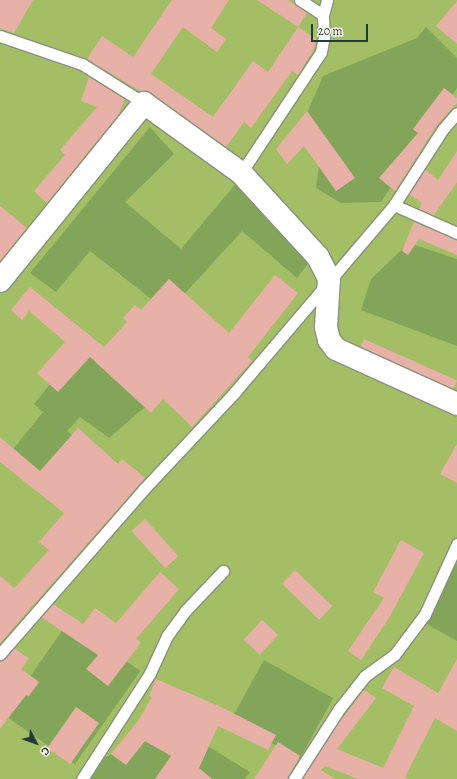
<!DOCTYPE html>
<html>
<head>
<meta charset="utf-8">
<style>
	body { margin:0 }
	#map { position:relative; width:457px; height:779px; overflow:hidden; background:#f1e5c9; font-family:Alegreya,serif }
	div>[style] { position:absolute }
	[style*='--x'] { left:calc(var(--x)*1px); top:calc(var(--y)*1px); width:calc(var(--w)*1px); rotate:calc(var(--a)*1deg) }
	.green>* { inset:0; background:#a3be65; transform-origin:0 0 }
	.forest>* { inset:0; background:#82a55a; transform-origin:0 0 }
	.building>* { inset:0; background:#e8b1a8; transform-origin:0 0 }
	.roads { filter:drop-shadow(1px 0 #88917e) drop-shadow(-1px 0 #88917e) drop-shadow(0 1px #88917e) drop-shadow(0 -1px #88917e) }
	.lane>* { height:11px; margin:-5.5px; padding:0 5.5px; transform-origin:5.5px; border-radius:5.5px; background:#fff }
	.street>* { height:22px; margin:-11px; padding:0 11px; transform-origin:11px; border-radius:11px; background:#fff }
	span { translate:-50% -50%; white-space:nowrap; text-align:center; line-height:1.15; -webkit-text-stroke:3px #fbf7ec; paint-order:stroke }
	.north { position:absolute; left:16px; top:723px; width:40px; height:40px; -webkit-text-stroke:3px #fbf7ec; paint-order:stroke; rotate:131deg; font-size:11px; font-weight:700; line-height:16px; text-align:center; color:#1f3d34 }
	.north::after { content:''; display:block; margin:auto; width:14px; height:18px; background:#1f3d34; clip-path:polygon(50% 0,100% 100%,50% 72%,0 100%) }
	.scale { position:absolute; left:311px; top:24px; width:57px; height:18px; box-sizing:border-box; border:2px solid #1f3d34; border-top:0; padding-left:5px; font-size:12px; line-height:14px; white-space:nowrap; color:#1f3d34; -webkit-text-stroke:3px #fbf7ec; paint-order:stroke }
</style>
</head>
<body>
<div id="map">
	<div class="green">
		<div style="left:0;top:0;width:457px;height:779px"></div>
	</div>
	<div class="forest">
		<div style="clip-path:polygon(426px 27px,457px 58px,457px 88px,381px 202px,341px 203px,316px 188px,321px 152px,302px 125px,323px 76px,417px 38px)"></div>
		<div style="clip-path:polygon(150px 127px,174px 154px,125px 202px,181px 249px,243px 175px,317px 252px,297px 278px,242px 231px,168px 312px,90px 251px,56px 292px,30px 273px)"></div>
		<div style="clip-path:polygon(409px 243px,457px 259px,457px 346px,361px 310px,371px 279px)"></div>
		<div style="clip-path:polygon(84px 342px,152px 401px,109px 438px,80px 417px,67px 431px,94px 454px,58px 497px,6px 458px,43px 412px,34px 404px)"></div>
		<div style="clip-path:polygon(457px 563px,457px 641px,423px 622px)"></div>
		<div style="left:69px;top:621px;width:87px;height:114px;rotate:35deg"></div>
		<div style="left:264px;top:660px;width:79px;height:69px;rotate:29deg"></div>
		<div style="clip-path:polygon(153px 732px,196px 739px,250px 772px,245px 779px,85px 779px,95px 763px)"></div>
	</div>
	<div class="building">
		<div style="clip-path:polygon(0 0,33px 0,14px 33px,0 28px)"></div>
		<div style="clip-path:polygon(172px 0,229px 0,211px 28px,226px 39px,217px 52px,183px 27px,151px 74px,213px 117px,253px 61px,268px 72px,298px 27px,316px 39px,314px 49px,298px 75px,292px 71px,251px 128px,244px 122px,226px 147px,151px 93px,140px 91px,87px 59px,102px 36px,133px 57px)"></div>
		<div style="clip-path:polygon(257px 0,288px 0,307px 13px,298px 27px)"></div>
		<div style="clip-path:polygon(457px 1px,457px 44px,436px 26px)"></div>
		<div style="clip-path:polygon(89px 77px,125px 99px,119px 114px,47px 203px,34px 191px,65px 155px,60px 150px,97px 107px,81px 101px)"></div>
		<div style="clip-path:polygon(444px 88px,457px 98px,457px 103px,437px 125px,395px 191px,379px 178px,418px 133px,413px 129px)"></div>
		<div style="clip-path:polygon(307px 111px,355px 178px,336px 191px,304px 146px,287px 164px,276px 149px)"></div>
		<div style="clip-path:polygon(457px 151px,457px 182px,434px 215px,419px 209px,422px 203px,409px 194px,425px 169px,438px 180px)"></div>
		<div style="clip-path:polygon(0 206px,27px 228px,0 261px)"></div>
		<div style="clip-path:polygon(414px 222px,457px 240px,457px 255px,419px 239px,408px 255px,402px 251px)"></div>
		<div style="clip-path:polygon(275px 275px,298px 293px,248px 357px,252px 361px,192px 427px,163px 399px,151px 413px,90px 357px,58px 392px,37px 373px,65px 342px,29px 311px,22px 320px,11px 310px,30px 287px,104px 347px,127px 322px,123px 318px,135px 305px,141px 310px,169px 279px,229px 333px)"></div>
		<div style="left:364px;top:339px;width:102px;height:9px;rotate:24deg"></div>
		<div style="clip-path:polygon(78px 428px,118px 464px,122px 459px,145px 478px,0 643px,0 576px,14px 588px,49px 550px,39px 542px,64px 513px,0 462px,0 437px,40px 471px)"></div>
		<div style="clip-path:polygon(457px 444px,457px 483px,440px 474px)"></div>
		<div style="left:145px;top:519px;width:50px;height:18px;rotate:48deg"></div>
		<div style="clip-path:polygon(401px 540px,424px 553px,389px 618px,361px 660px,348px 651px,384px 598px,373px 592px)"></div>
		<div style="left:295px;top:570px;width:52px;height:19px;rotate:44deg"></div>
		<div style="clip-path:polygon(160px 572px,179px 589px,136px 639px,141px 643px,108px 686px,86px 669px,98px 655px,41px 617px,53px 604px,83px 624px,95px 608px,116px 623px)"></div>
		<div style="left:262px;top:620px;width:22px;height:27px;rotate:43deg"></div>
		<div style="clip-path:polygon(14px 648px,29px 659px,21px 669px,39px 682px,29px 696px,26px 695px,0 729px,0 661px)"></div>
		<div style="clip-path:polygon(457px 659px,457px 731px,435px 718px,405px 777px,408px 779px,358px 779px,325px 766px,321px 770px,335px 779px,302px 779px,333px 731px,364px 690px,376px 698px,337px 749px,383px 768px,414px 706px,382px 688px,394px 667px,438px 693px)"></div>
		<div style="clip-path:polygon(156px 679px,221px 707px,276px 735px,268px 750px,218px 726px,199px 768px,212px 779px,155px 779px,171px 756px,145px 741px,126px 765px,111px 754px,138px 721px,152px 697px,149px 696px)"></div>
		<div style="left:76px;top:707px;width:28px;height:50px;rotate:35deg"></div>
		<div style="clip-path:polygon(278px 742px,300px 756px,287px 779px,254px 779px)"></div>
	</div>
	<div class="roads">
		<div class="lane">
			<div style="--x:300;--y:0;--w:27;--a:33"></div>
			<div style="--x:0;--y:36;--w:87;--a:18.9"></div>
			<div style="--x:82;--y:64;--w:73;--a:32.2"></div>
			<div style="--x:241;--y:173;--w:145;--a:-56.5"></div>
			<div style="--x:321;--y:52;--w:15;--a:-79"></div>
			<div style="--x:324;--y:37;--w:22;--a:-93"></div>
			<div style="--x:323;--y:15;--w:16;--a:-75"></div>
			<div style="--x:394;--y:205;--w:69;--a:24"></div>
			<div style="--x:0;--y:654;--w:218;--a:-48.9"></div>
			<div style="--x:143;--y:490;--w:133;--a:-46.8"></div>
			<div style="--x:234;--y:393;--w:247;--a:-49.6"></div>
			<div style="--x:394;--y:205;--w:90;--a:-57.2"></div>
			<div style="--x:443;--y:129;--w:21;--a:-49"></div>
			<div style="--x:82;--y:779;--w:126;--a:-57.3"></div>
			<div style="--x:150;--y:673;--w:41;--a:-65.3"></div>
			<div style="--x:167;--y:636;--w:32;--a:-54"></div>
			<div style="--x:186;--y:610;--w:54;--a:-46.5"></div>
			<div style="--x:294;--y:779;--w:83;--a:-57.3"></div>
			<div style="--x:339;--y:709;--w:42;--a:-51.8"></div>
			<div style="--x:365;--y:676;--w:37;--a:-36"></div>
			<div style="--x:395;--y:654;--w:50;--a:-53.1"></div>
			<div style="--x:425;--y:614;--w:77;--a:-65.4"></div>
		</div>
		<div class="street">
			<div style="--x:0;--y:281;--w:229;--a:-51"></div>
			<div style="--x:144;--y:103;--w:120;--a:35.8"></div>
			<div style="--x:241;--y:173;--w:114;--a:47.5"></div>
			<div style="--x:318;--y:257;--w:25;--a:63"></div>
			<div style="--x:329;--y:279;--w:48;--a:93.6"></div>
			<div style="--x:326;--y:327;--w:13;--a:77"></div>
			<div style="--x:329;--y:340;--w:11;--a:52"></div>
			<div style="--x:336;--y:349;--w:133;--a:24.4"></div>
		</div>
	</div>
	<div class="north">С</div>
	<div class="scale">20 m</div>
</div>
</body>
</html>
